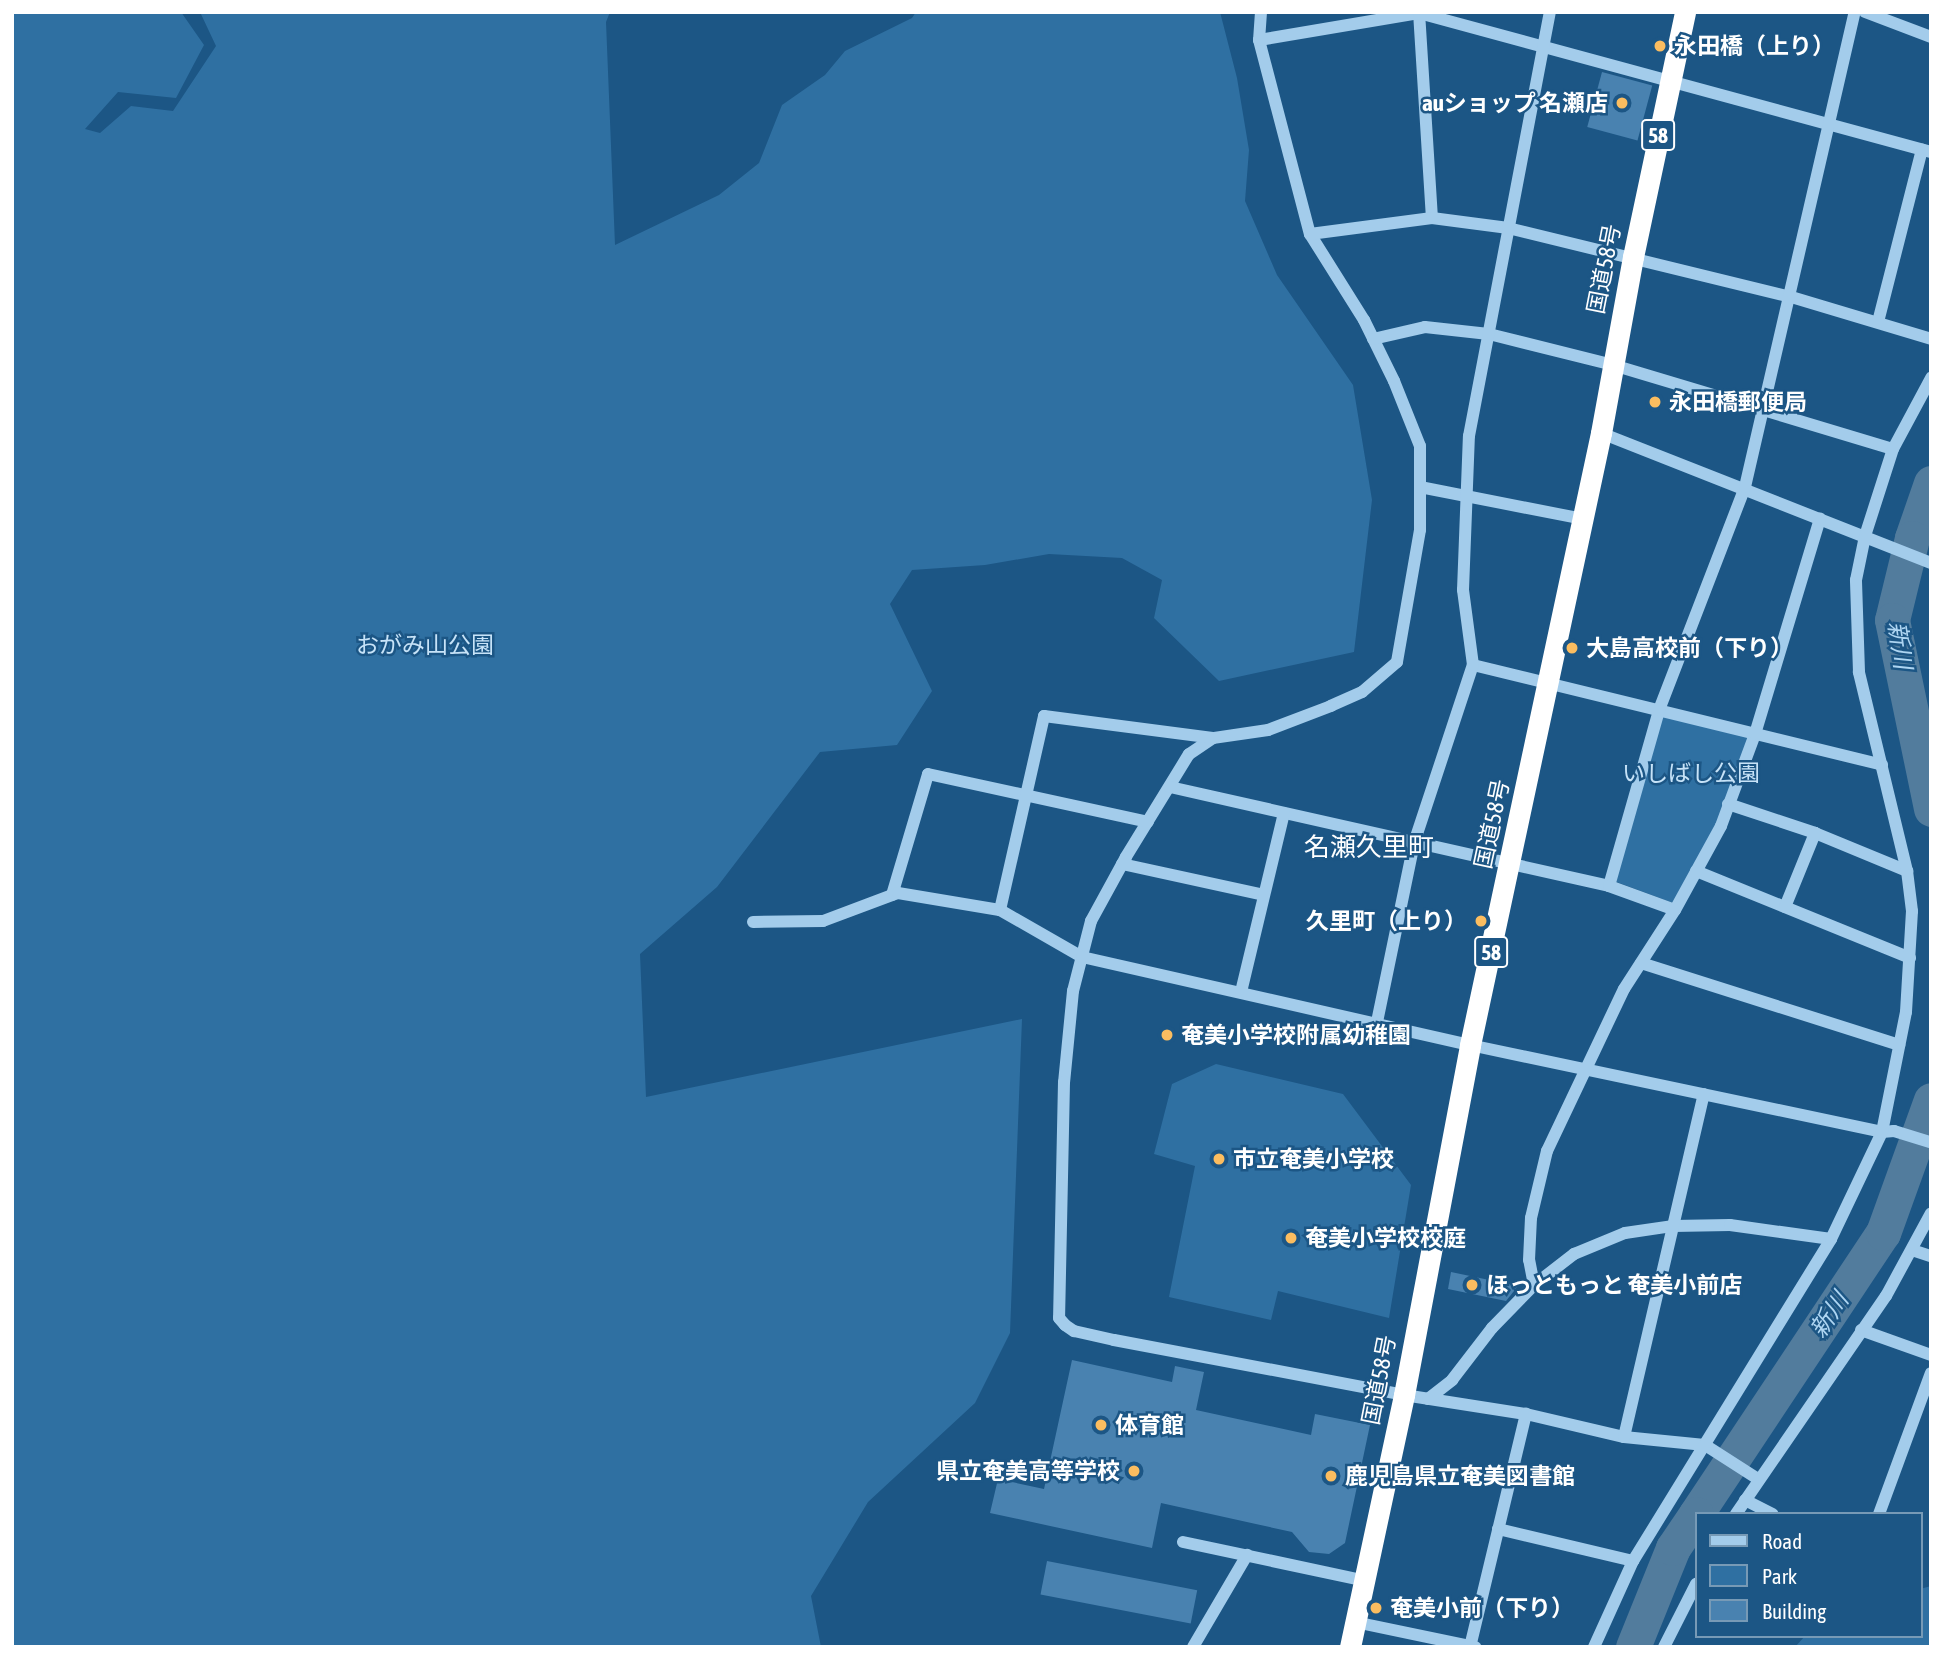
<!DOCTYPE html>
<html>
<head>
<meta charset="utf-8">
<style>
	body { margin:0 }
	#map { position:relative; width:1943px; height:1659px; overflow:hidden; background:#1c5685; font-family:"Asap Condensed","Noto Sans JP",sans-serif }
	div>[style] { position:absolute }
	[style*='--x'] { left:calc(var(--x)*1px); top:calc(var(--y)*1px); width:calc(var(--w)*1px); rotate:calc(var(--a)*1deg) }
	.green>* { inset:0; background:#2f70a2 }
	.river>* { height:35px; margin:-17.5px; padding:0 17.5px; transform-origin:17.5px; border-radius:17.5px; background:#527c9d }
	.building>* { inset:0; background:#4982b0; transform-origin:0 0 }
	.minor>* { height:12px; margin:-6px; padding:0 6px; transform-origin:6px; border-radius:6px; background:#a3cceb }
	.highway>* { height:21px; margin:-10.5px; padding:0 10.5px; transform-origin:10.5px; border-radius:10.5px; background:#fff }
	.dots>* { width:19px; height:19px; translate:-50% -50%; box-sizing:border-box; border:4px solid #1c5685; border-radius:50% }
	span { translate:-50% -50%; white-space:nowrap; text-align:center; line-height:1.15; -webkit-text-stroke:5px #1c5685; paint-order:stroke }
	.shield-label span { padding:2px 5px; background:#1c5685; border:2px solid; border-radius:5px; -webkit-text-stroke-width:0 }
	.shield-label { font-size:21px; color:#fff; font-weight:700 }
	.poi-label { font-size:23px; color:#fff; font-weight:700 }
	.left { translate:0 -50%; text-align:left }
	.right { translate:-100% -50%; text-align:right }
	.street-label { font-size:23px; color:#fff }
	.park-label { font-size:23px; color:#c7e3f8 }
	.water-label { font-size:24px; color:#aed5f2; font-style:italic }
	.quarter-label { font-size:26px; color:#fff }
	.frame { position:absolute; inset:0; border:14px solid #fff; pointer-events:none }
	.legend { position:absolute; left:1695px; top:1512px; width:228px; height:126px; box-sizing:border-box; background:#1c5685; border:2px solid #779ab6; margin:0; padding:9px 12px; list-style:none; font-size:21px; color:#fff }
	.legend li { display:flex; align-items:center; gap:14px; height:35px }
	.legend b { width:35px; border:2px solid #779ab6 }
</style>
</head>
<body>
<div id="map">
	<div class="green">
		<div style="clip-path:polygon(12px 12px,181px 12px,204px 45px,176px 98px,118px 92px,85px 129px,100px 133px,131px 106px,173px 111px,216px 46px,200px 12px,610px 12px,606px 22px,615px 245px,719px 195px,759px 163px,782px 105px,825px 75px,845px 51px,912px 18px,916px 12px,1220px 12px,1237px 78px,1249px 150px,1245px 201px,1277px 275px,1353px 385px,1372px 500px,1354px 652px,1219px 681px,1154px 618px,1162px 580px,1122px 558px,1049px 554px,985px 565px,912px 570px,890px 604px,932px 691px,897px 745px,820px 752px,717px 887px,640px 954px,646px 1097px,1022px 1019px,1010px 1333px,975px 1403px,868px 1502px,811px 1596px,821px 1647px,12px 1647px)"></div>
		<div style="clip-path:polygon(1661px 716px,1751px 738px,1725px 810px,1676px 904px,1614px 881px)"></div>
		<div style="clip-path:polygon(1216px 1064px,1343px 1094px,1411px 1185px,1389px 1318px,1278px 1291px,1271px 1320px,1169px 1297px,1195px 1166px,1154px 1154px,1172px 1084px)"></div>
		<div style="clip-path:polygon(1931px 1586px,1931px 1647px,1795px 1647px,1805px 1636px,1920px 1636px,1920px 1589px)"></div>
	</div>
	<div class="river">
		<div style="--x:1931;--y:483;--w:58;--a:109.1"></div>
		<div style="--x:1912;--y:538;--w:84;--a:103.7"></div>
		<div style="--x:1892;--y:620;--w:193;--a:78.3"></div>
		<div style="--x:1696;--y:1514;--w:338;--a:-56.4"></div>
		<div style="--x:1883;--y:1233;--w:141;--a:-70.2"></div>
		<div style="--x:1633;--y:1647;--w:107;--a:-68"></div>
		<div style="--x:1673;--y:1548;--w:41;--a:-55.9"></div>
	</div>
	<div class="building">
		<div style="left:1602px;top:72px;width:52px;height:57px;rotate:15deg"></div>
		<div style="clip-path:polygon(1451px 1272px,1518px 1286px,1506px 1301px,1448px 1289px)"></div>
		<div style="clip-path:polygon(1072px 1360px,1172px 1382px,1175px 1366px,1204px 1372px,1196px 1410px,1311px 1435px,1315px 1414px,1370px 1425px,1345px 1543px,1329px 1554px,1309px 1552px,1292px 1532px,1161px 1503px,1152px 1548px,990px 1513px,998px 1479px,1044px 1489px)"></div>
		<div style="left:1047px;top:1561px;width:153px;height:34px;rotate:11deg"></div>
	</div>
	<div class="minor">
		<div style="--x:1261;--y:12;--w:28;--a:94"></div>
		<div style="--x:1259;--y:40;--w:201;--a:75.3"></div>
		<div style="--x:1310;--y:234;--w:102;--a:57.9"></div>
		<div style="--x:1364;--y:320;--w:68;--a:63.8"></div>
		<div style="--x:1394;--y:381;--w:70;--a:68.2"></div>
		<div style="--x:1420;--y:446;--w:84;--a:90"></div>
		<div style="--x:1420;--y:530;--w:134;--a:99.9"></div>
		<div style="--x:1397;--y:662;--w:46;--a:139.4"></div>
		<div style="--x:1362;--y:692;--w:34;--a:156"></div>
		<div style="--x:1331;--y:706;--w:67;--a:159.1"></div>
		<div style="--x:1268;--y:730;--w:56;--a:171.7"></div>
		<div style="--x:1213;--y:738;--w:29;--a:146"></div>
		<div style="--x:1189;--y:754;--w:121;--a:121.5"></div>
		<div style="--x:1126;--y:857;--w:73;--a:118.7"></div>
		<div style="--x:1091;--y:921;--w:72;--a:104.4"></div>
		<div style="--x:1073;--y:991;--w:91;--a:95.6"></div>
		<div style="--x:1064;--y:1082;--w:236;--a:91.2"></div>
		<div style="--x:1059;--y:1318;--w:9;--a:49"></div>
		<div style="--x:1065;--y:1325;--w:11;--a:34"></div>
		<div style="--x:1074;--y:1331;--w:41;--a:12.7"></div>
		<div style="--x:1114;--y:1340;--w:295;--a:10.7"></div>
		<div style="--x:1404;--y:1395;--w:123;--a:8.9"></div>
		<div style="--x:1526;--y:1414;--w:101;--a:13.2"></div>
		<div style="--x:1624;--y:1437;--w:81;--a:5.6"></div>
		<div style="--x:1705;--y:1445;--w:63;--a:32.7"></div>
		<div style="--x:1419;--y:12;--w:206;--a:86.4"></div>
		<div style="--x:1865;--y:12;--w:71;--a:20.7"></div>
		<div style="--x:1259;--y:40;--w:162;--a:-9.6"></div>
		<div style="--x:1419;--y:13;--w:531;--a:15.19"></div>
		<div style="--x:1310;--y:234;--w:123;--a:-7.5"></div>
		<div style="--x:1432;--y:218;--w:77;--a:7.5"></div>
		<div style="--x:1508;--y:228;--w:288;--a:13.7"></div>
		<div style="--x:1788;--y:296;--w:149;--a:16.7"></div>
		<div style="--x:1878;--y:322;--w:178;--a:-75.7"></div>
		<div style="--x:1373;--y:339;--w:53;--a:-13"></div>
		<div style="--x:1425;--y:327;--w:64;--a:6.2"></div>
		<div style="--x:1489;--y:334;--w:128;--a:14"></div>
		<div style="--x:1613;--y:365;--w:292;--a:16.7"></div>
		<div style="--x:1601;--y:433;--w:355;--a:21.5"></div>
		<div style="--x:1420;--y:487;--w:166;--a:11.1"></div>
		<div style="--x:1473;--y:665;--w:421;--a:13.7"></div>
		<div style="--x:1170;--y:787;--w:450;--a:12.7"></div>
		<div style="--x:1609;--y:886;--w:183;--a:-74.1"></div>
		<div style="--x:1659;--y:710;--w:239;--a:-68.9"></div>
		<div style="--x:1745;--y:487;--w:488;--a:-77"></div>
		<div style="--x:1728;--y:804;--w:92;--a:18.4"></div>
		<div style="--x:1815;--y:833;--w:100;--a:22.4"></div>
		<div style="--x:1122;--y:864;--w:145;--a:12.3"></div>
		<div style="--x:1696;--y:871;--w:231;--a:22.1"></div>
		<div style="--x:1609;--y:886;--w:70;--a:20"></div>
		<div style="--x:892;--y:895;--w:126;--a:-73.4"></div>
		<div style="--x:928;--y:774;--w:225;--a:12.3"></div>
		<div style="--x:1785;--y:907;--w:80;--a:-67.9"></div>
		<div style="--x:1000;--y:910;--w:199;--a:-77.2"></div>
		<div style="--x:1044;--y:716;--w:170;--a:7.4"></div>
		<div style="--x:753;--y:922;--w:70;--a:-0.8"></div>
		<div style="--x:823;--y:921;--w:80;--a:-20.5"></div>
		<div style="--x:898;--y:893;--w:103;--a:9.5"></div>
		<div style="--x:1000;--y:910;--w:95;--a:29.8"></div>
		<div style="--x:1082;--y:957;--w:398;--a:12.8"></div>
		<div style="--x:1470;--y:1045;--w:421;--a:11.9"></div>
		<div style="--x:1882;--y:1132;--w:12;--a:-5"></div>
		<div style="--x:1894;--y:1131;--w:39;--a:17"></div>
		<div style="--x:1641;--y:963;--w:271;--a:17.6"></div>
		<div style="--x:1241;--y:992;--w:184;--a:-76.5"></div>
		<div style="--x:1377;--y:1022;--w:183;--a:-78.3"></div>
		<div style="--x:1414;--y:843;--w:188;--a:-71.7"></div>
		<div style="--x:1473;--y:665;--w:76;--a:-97.6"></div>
		<div style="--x:1463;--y:590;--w:154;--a:-87.8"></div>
		<div style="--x:1469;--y:436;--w:432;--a:-79.2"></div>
		<div style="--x:1912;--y:1250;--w:20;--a:18"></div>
		<div style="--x:1534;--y:1285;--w:51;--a:-37.8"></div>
		<div style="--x:1574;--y:1254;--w:55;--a:-22.4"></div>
		<div style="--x:1625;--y:1233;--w:49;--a:-8.3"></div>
		<div style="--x:1673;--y:1226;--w:57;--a:-1"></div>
		<div style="--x:1730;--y:1225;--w:102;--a:7.9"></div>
		<div style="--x:1861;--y:1330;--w:74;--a:19.7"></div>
		<div style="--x:1428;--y:1399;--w:31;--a:-38"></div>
		<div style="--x:1452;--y:1380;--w:66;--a:-52.4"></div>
		<div style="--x:1492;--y:1328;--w:60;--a:-45.7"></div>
		<div style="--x:1534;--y:1285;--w:25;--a:-101"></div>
		<div style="--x:1529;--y:1260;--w:42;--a:-87.3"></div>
		<div style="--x:1531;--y:1218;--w:69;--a:-76.6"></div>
		<div style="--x:1547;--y:1151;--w:179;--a:-64.6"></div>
		<div style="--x:1624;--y:989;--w:94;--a:-57.2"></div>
		<div style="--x:1675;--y:910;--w:96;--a:-61.3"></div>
		<div style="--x:1721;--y:826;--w:98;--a:-69.7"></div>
		<div style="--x:1755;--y:734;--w:225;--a:-73.2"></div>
		<div style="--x:1624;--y:1437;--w:352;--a:-76.9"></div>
		<div style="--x:1745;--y:1500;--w:31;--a:27"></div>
		<div style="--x:1736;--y:1514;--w:265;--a:-55.5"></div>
		<div style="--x:1886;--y:1296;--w:94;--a:-61.5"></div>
		<div style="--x:1879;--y:1514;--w:150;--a:-69.8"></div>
		<div style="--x:1498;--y:1529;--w:139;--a:13.3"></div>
		<div style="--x:1183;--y:1542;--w:183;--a:12"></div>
		<div style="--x:1355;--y:1622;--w:123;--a:11.8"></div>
		<div style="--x:1193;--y:1647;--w:107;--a:-59.6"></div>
		<div style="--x:1470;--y:1647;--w:240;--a:-76.5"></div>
		<div style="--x:1594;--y:1647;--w:94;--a:-65.6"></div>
		<div style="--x:1633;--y:1561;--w:378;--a:-58.4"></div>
		<div style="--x:1831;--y:1239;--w:119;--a:-64.5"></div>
		<div style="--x:1882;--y:1132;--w:122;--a:-78.7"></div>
		<div style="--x:1906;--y:1012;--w:101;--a:-86.6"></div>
		<div style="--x:1912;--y:911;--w:40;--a:-97.1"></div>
		<div style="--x:1907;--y:871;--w:205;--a:-103.6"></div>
		<div style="--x:1859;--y:672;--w:92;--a:-91.9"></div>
		<div style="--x:1856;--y:580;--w:45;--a:-78.4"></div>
		<div style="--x:1865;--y:536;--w:91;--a:-72.2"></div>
		<div style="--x:1893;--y:449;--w:81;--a:-61.8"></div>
		<div style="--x:1664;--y:1647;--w:71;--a:-63.1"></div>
	</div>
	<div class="highway">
		<div style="--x:1350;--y:1647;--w:258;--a:-77.9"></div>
		<div style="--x:1404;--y:1395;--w:356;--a:-79.3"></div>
		<div style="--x:1470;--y:1045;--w:626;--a:-77.92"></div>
		<div style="--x:1601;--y:433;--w:179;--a:-79.7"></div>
		<div style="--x:1633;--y:257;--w:250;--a:-78"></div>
	</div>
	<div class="dots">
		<div style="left:1660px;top:46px;background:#fbbd60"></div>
		<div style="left:1622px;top:103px;background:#fbbd60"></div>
		<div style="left:1655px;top:402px;background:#fbbd60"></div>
		<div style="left:1572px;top:648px;background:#fbbd60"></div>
		<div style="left:1481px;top:921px;background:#fbbd60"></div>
		<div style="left:1167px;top:1035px;background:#fbbd60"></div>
		<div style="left:1219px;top:1159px;background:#fbbd60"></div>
		<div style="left:1291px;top:1238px;background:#fbbd60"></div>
		<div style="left:1472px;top:1285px;background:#fbbd60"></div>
		<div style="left:1101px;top:1425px;background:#fbbd60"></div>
		<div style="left:1134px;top:1471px;background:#fbbd60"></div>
		<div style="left:1331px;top:1476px;background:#fbbd60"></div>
		<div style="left:1376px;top:1608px;background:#fbbd60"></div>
	</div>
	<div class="shield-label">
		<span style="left:1658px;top:135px">58</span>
		<span style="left:1491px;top:952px">58</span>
	</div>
	<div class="poi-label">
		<span class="left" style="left:1674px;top:46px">永田橋（上り）</span>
		<span class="right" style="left:1608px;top:103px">auショップ 名瀬店</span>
		<span class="left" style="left:1669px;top:402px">永田橋郵便局</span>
		<span class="left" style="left:1586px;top:648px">大島高校前（下り）</span>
		<span class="right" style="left:1467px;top:921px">久里町（上り）</span>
		<span class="left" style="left:1181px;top:1035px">奄美小学校附属幼稚園</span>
		<span class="left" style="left:1233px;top:1159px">市立奄美小学校</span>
		<span class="left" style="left:1305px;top:1238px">奄美小学校校庭</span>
		<span class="left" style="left:1486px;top:1285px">ほっともっと 奄美小前店</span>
		<span class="left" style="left:1115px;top:1425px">体育館</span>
		<span class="right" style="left:1120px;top:1471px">県立奄美高等学校</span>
		<span class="left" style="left:1345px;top:1476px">鹿児島県立奄美図書館</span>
		<span class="left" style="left:1390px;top:1608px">奄美小前（下り）</span>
	</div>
	<div class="street-label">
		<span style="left:1604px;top:269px;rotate:-79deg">国道58号</span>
		<span style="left:1492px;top:824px;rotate:-78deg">国道58号</span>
		<span style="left:1379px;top:1380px;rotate:-79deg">国道58号</span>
	</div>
	<div class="park-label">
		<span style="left:425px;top:645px">おがみ山公園</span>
		<span style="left:1691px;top:773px">いしばし公園</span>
	</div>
	<div class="water-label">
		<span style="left:1900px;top:645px;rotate:82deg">新川</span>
		<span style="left:1829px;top:1315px;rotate:-56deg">新川</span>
	</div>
	<div class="quarter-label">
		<span style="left:1369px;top:848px">名瀬久里町</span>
	</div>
	<div class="frame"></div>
	<ul class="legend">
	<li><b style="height:9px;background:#a3cceb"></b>Road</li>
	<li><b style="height:19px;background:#2f70a2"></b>Park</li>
	<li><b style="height:19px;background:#4982b0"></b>Building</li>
	</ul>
</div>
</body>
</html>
